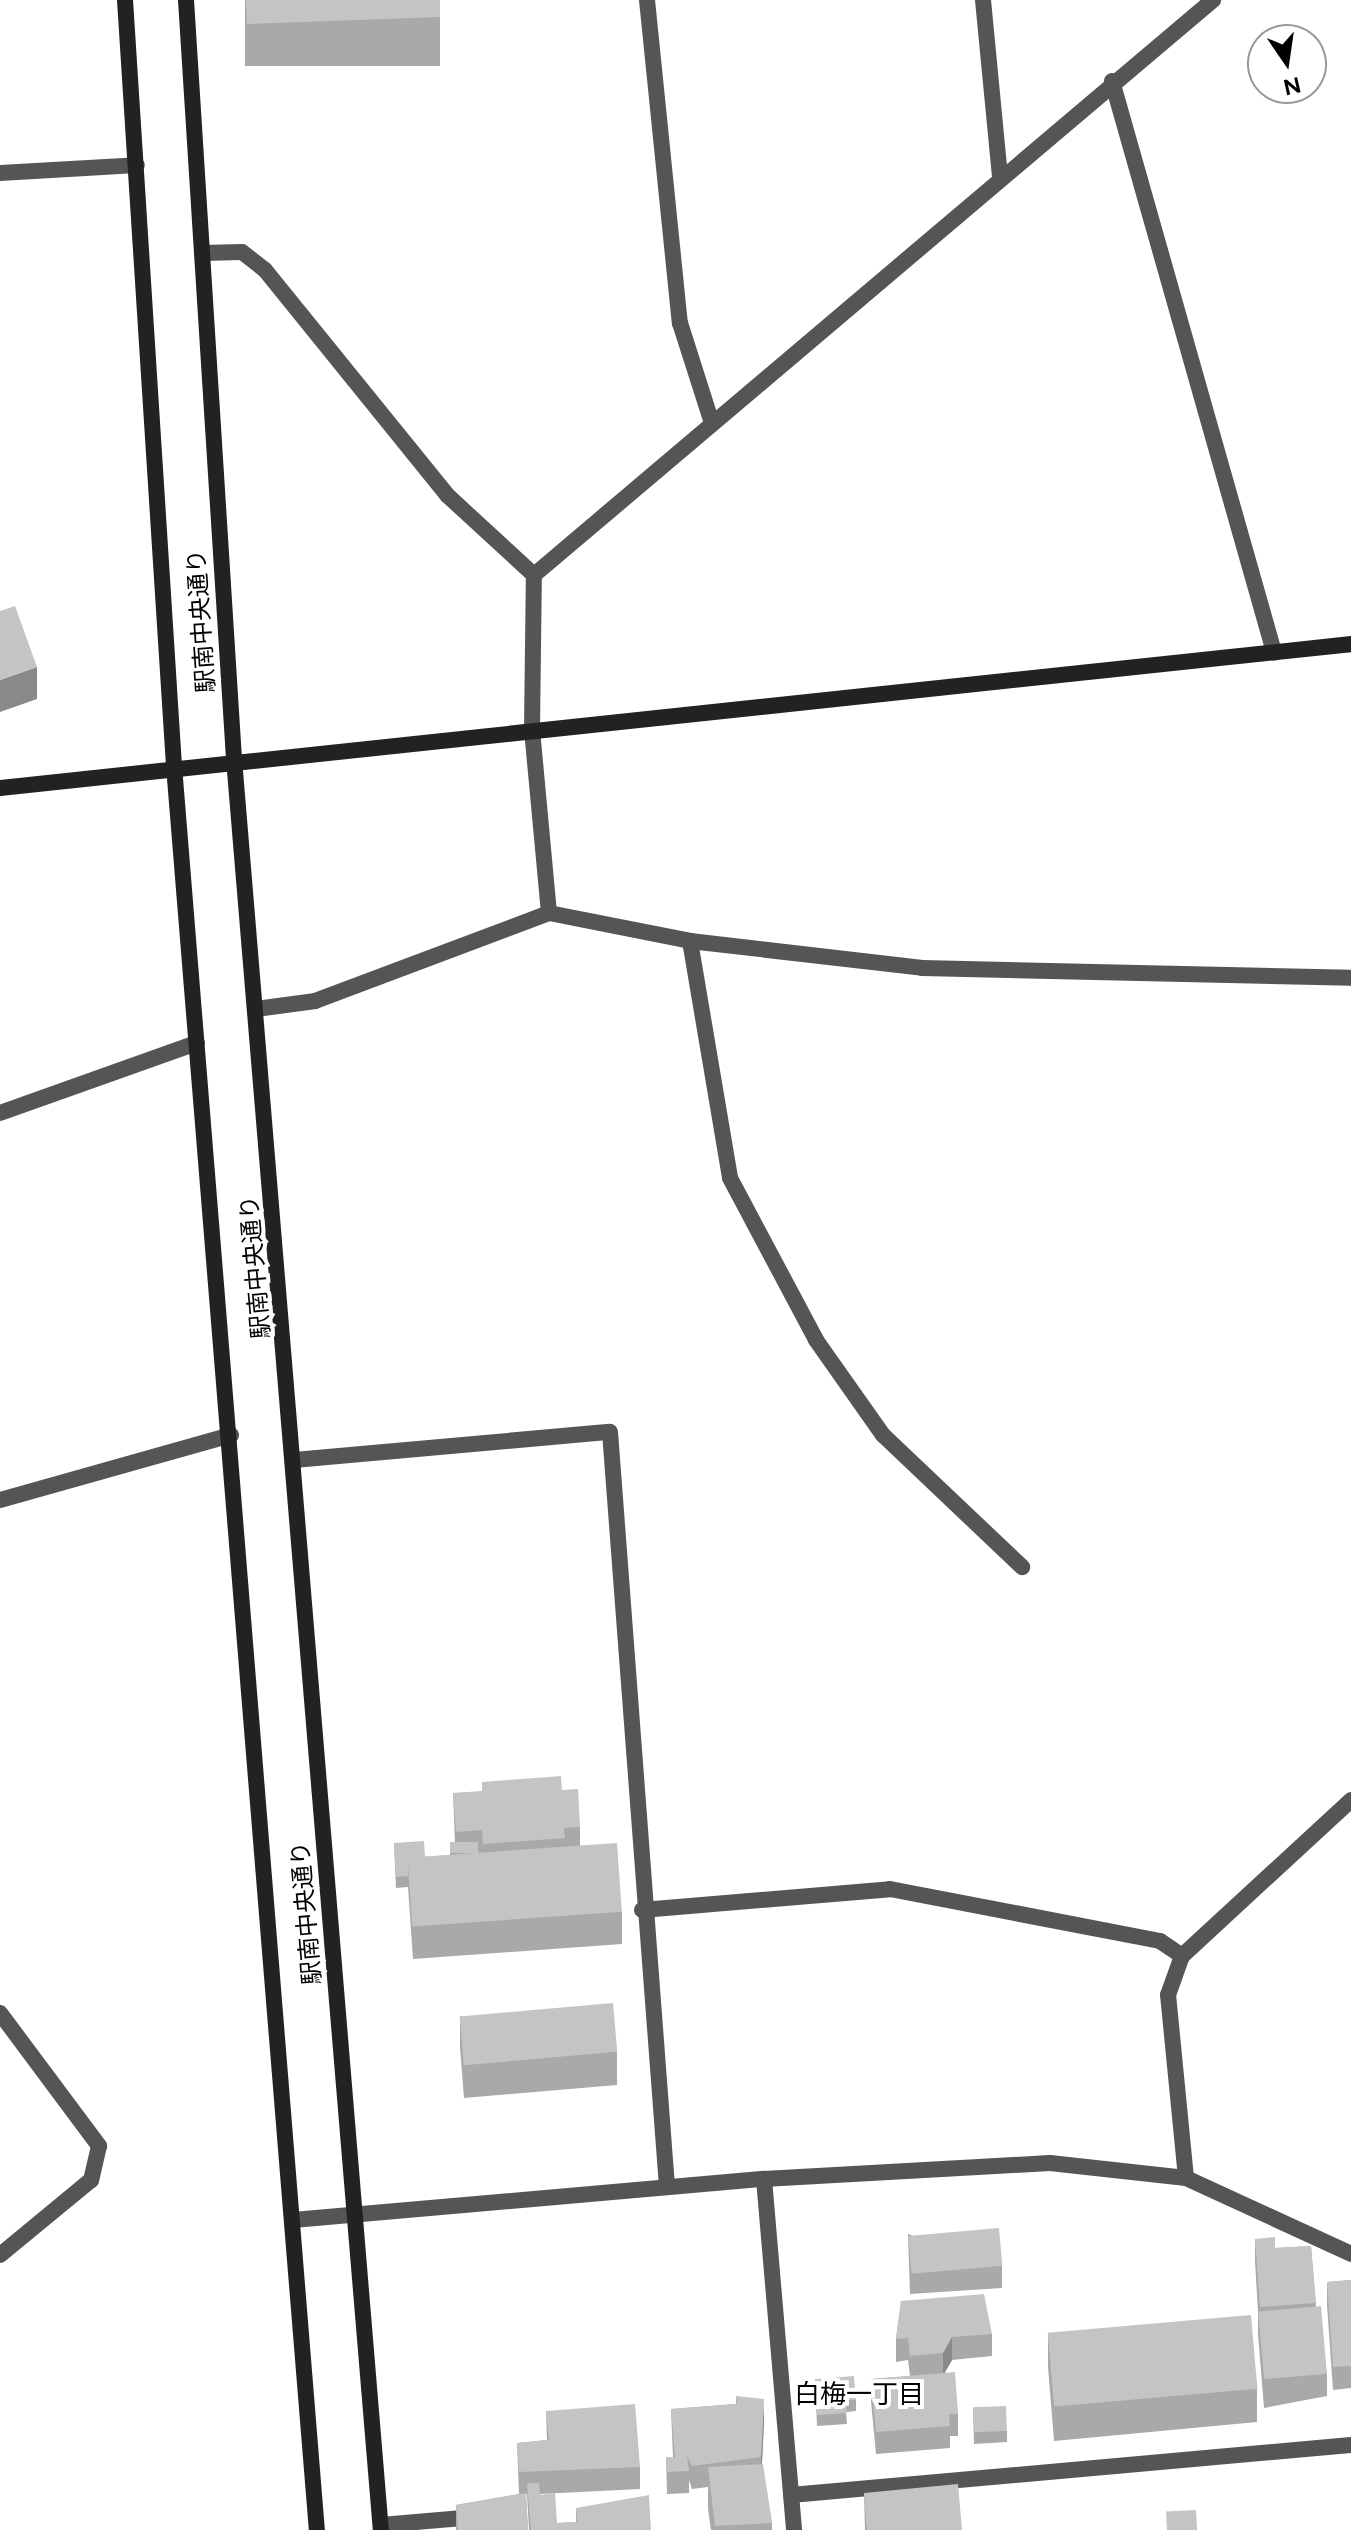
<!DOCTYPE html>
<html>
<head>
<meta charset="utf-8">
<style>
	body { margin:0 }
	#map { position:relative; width:1351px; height:2530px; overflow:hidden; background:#fff; font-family:Figtree,"Noto Sans JP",sans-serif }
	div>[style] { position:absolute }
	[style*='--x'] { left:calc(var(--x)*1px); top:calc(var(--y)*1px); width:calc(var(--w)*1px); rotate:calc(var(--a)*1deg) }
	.lane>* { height:16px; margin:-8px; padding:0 8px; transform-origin:8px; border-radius:8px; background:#555 }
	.street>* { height:16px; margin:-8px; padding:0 8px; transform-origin:8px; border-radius:8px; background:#555 }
	.secondary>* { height:16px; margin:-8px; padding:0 8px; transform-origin:8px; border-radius:8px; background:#222 }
	.wall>* { inset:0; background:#a9a9a9; transform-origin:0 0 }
	.shaded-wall>* { inset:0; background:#898989 }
	.building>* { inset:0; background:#c4c4c4; transform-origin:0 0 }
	span { translate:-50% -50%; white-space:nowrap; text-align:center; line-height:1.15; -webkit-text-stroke:8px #fff; paint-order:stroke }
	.street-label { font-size:24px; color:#000 }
	.neighbourhood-label { font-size:26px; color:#000 }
	.north { position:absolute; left:1247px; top:24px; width:80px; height:80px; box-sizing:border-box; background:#fff; border:2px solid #999; border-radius:50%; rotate:167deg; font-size:22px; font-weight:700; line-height:32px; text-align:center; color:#000 }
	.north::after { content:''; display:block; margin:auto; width:28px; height:36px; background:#000; clip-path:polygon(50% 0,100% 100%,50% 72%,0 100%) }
</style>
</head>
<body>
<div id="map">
	<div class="lane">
		<div style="--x:647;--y:0;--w:325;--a:84.2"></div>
		<div style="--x:680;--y:323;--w:102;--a:72.3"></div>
		<div style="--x:1112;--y:81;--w:594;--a:74.16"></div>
		<div style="--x:0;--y:173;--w:137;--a:-3.3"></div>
		<div style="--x:690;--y:941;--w:240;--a:80.4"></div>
		<div style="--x:730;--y:1178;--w:183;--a:62"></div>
		<div style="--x:816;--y:1340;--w:116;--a:54.8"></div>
		<div style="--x:883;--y:1435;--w:192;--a:43.5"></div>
		<div style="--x:381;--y:2525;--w:94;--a:-4.9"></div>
	</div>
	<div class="street">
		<div style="--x:983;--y:0;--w:176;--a:84.5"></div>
		<div style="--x:202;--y:253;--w:40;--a:-1.4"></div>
		<div style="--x:242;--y:252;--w:29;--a:38"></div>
		<div style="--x:265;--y:270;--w:289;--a:51"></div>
		<div style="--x:447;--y:495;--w:118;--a:42.6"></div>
		<div style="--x:549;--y:913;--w:144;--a:11.2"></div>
		<div style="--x:690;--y:941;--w:234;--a:6.6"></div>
		<div style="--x:922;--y:968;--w:429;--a:1.3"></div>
		<div style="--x:256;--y:1009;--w:60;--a:-7.7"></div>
		<div style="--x:315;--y:1001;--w:250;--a:-20.6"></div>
		<div style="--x:549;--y:913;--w:185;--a:-95.3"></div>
		<div style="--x:532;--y:729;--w:154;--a:-89.3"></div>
		<div style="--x:534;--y:575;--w:890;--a:-40.26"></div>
		<div style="--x:0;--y:1113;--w:209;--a:-19.6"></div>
		<div style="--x:294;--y:1460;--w:317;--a:-5.1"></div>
		<div style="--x:610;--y:1432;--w:757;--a:85.68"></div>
		<div style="--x:0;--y:1500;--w:240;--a:-15.7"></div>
		<div style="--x:642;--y:1910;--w:249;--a:-4.8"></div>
		<div style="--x:890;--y:1889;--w:275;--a:10.9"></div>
		<div style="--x:1160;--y:1941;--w:27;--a:34"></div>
		<div style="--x:0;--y:2013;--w:166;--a:53.3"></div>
		<div style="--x:99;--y:2146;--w:35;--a:103"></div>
		<div style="--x:91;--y:2180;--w:118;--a:140.5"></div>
		<div style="--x:1186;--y:2178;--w:184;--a:-95.6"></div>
		<div style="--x:1168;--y:1995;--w:41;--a:-70.3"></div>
		<div style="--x:1182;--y:1956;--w:230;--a:-42.7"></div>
		<div style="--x:764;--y:2179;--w:352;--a:85.1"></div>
		<div style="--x:293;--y:2220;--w:473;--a:-5"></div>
		<div style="--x:764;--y:2179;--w:286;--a:-3.2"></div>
		<div style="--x:1050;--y:2163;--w:137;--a:6.3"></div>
		<div style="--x:1186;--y:2178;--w:182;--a:24.7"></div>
		<div style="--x:791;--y:2495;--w:562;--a:-5.1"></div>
	</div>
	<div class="secondary">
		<div style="--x:125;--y:0;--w:768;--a:86.34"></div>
		<div style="--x:174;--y:766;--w:1770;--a:85.37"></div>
		<div style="--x:186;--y:0;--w:761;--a:86.38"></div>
		<div style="--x:234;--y:759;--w:1777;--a:85.26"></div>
		<div style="--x:0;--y:788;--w:1359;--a:-6.08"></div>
	</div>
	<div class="wall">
		<div style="left:245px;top:0;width:195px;height:66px"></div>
		<div style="clip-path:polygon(562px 1790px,580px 1827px,580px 1846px,622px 1912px,622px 1944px,413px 1959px,408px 1887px,396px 1888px,394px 1843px,425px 1857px,450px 1855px,450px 1844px,455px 1844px,453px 1793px)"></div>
		<div style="clip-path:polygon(460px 2016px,617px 2052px,617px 2085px,464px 2098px,460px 2048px)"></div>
		<div style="clip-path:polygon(908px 2234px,1002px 2266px,1002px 2288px,910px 2294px)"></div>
		<div style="clip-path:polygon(1255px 2239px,1275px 2248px,1311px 2246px,1316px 2307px,1327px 2374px,1327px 2396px,1264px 2408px,1258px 2334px,1258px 2312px,1255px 2261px)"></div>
		<div style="clip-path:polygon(1351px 2280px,1351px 2388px,1333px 2390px,1327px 2305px,1327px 2282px)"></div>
		<div style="clip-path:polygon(901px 2301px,992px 2334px,992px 2356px,952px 2360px,944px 2373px,958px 2414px,958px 2436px,950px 2436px,950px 2448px,876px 2454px,871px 2401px,871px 2379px,910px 2376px,908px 2360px,896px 2362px,896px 2339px)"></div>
		<div style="clip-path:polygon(1048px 2335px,1257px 2389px,1257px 2422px,1054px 2441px,1048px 2367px)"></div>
		<div style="clip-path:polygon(815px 2379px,856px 2400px,856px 2411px,846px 2412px,847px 2424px,817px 2426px)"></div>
		<div style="clip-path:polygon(736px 2396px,764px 2422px,762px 2464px,772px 2523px,772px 2530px,711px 2530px,708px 2509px,708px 2487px,692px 2489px,689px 2480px,689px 2493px,667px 2494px,666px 2457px,673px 2457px,671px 2409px,736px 2404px)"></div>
		<div style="clip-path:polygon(973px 2408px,1007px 2431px,1007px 2442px,974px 2444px)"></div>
		<div style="clip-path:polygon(546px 2411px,640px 2467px,640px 2489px,540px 2494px,557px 2523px,576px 2522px,576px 2508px,651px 2530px,529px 2530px,527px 2494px,526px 2494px,528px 2530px,456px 2530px,456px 2505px,519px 2494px,517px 2443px,547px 2440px)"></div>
		<div style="clip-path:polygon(864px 2493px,962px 2530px,865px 2530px)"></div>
	</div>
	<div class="shaded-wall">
		<div style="clip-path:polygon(37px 667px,37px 699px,0 712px,0 680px)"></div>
		<div style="clip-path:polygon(952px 2337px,952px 2360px,943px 2376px,943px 2353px)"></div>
		<div style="clip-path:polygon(764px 2399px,764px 2422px,761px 2480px,761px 2457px)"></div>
	</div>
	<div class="building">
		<div style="clip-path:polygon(246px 0,440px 0,440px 17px,247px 24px)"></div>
		<div style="clip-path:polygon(15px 606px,37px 667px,0 680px,0 611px)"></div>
		<div style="clip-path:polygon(561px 1776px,562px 1790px,578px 1789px,580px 1827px,564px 1828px,565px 1838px,483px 1844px,482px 1830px,456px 1832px,453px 1793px,482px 1791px,482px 1782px)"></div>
		<div style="clip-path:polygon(424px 1841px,425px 1857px,408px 1858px,408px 1876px,396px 1877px,394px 1843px)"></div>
		<div style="left:478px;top:1842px;width:11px;height:28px;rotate:90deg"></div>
		<div style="left:617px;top:1843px;width:69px;height:210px;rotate:86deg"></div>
		<div style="left:613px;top:2003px;width:49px;height:154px;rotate:85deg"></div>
		<div style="left:999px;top:2228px;width:38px;height:91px;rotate:85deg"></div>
		<div style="clip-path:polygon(1275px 2237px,1275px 2248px,1311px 2246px,1316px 2303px,1260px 2307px,1255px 2239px)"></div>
		<div style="clip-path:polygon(1351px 2280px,1351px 2366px,1333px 2367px,1327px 2282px)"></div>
		<div style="clip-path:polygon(984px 2294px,992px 2334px,952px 2337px,943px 2353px,910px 2356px,908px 2338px,896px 2339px,901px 2301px)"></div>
		<div style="left:1321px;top:2306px;width:68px;height:63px;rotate:85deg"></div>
		<div style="left:1251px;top:2315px;width:74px;height:204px;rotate:85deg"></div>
		<div style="clip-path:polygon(955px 2372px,958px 2414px,949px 2414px,950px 2426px,876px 2432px,871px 2379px)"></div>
		<div style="clip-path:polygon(854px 2376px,856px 2400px,846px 2400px,847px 2413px,817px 2415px,815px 2379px)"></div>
		<div style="clip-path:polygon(736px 2396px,764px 2399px,761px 2457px,692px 2466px,687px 2455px,689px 2471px,667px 2472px,666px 2457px,675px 2457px,671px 2409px,737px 2404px)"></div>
		<div style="clip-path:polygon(635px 2404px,640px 2467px,519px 2472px,517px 2443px,549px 2440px,546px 2411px)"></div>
		<div style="left:1006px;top:2406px;width:25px;height:33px;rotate:88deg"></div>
		<div style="clip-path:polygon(763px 2464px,772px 2523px,715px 2526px,708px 2467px)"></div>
		<div style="clip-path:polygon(527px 2483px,539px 2483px,540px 2495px,555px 2493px,557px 2523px,577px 2522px,576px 2508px,649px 2495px,651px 2530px,531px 2530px)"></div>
		<div style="clip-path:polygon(958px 2484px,962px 2530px,867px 2530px,864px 2493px)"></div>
		<div style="clip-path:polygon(526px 2493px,528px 2530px,458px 2530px,456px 2505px)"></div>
		<div style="left:1196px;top:2510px;width:20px;height:30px;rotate:87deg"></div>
	</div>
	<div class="street-label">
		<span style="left:201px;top:621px;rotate:-94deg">駅南中央通り</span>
		<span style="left:255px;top:1267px;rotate:-95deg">駅南中央通り</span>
		<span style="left:306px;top:1913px;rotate:-95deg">駅南中央通り</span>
	</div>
	<div class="neighbourhood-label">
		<span style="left:859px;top:2395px">白梅一丁目</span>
	</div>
	<div class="north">N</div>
</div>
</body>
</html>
